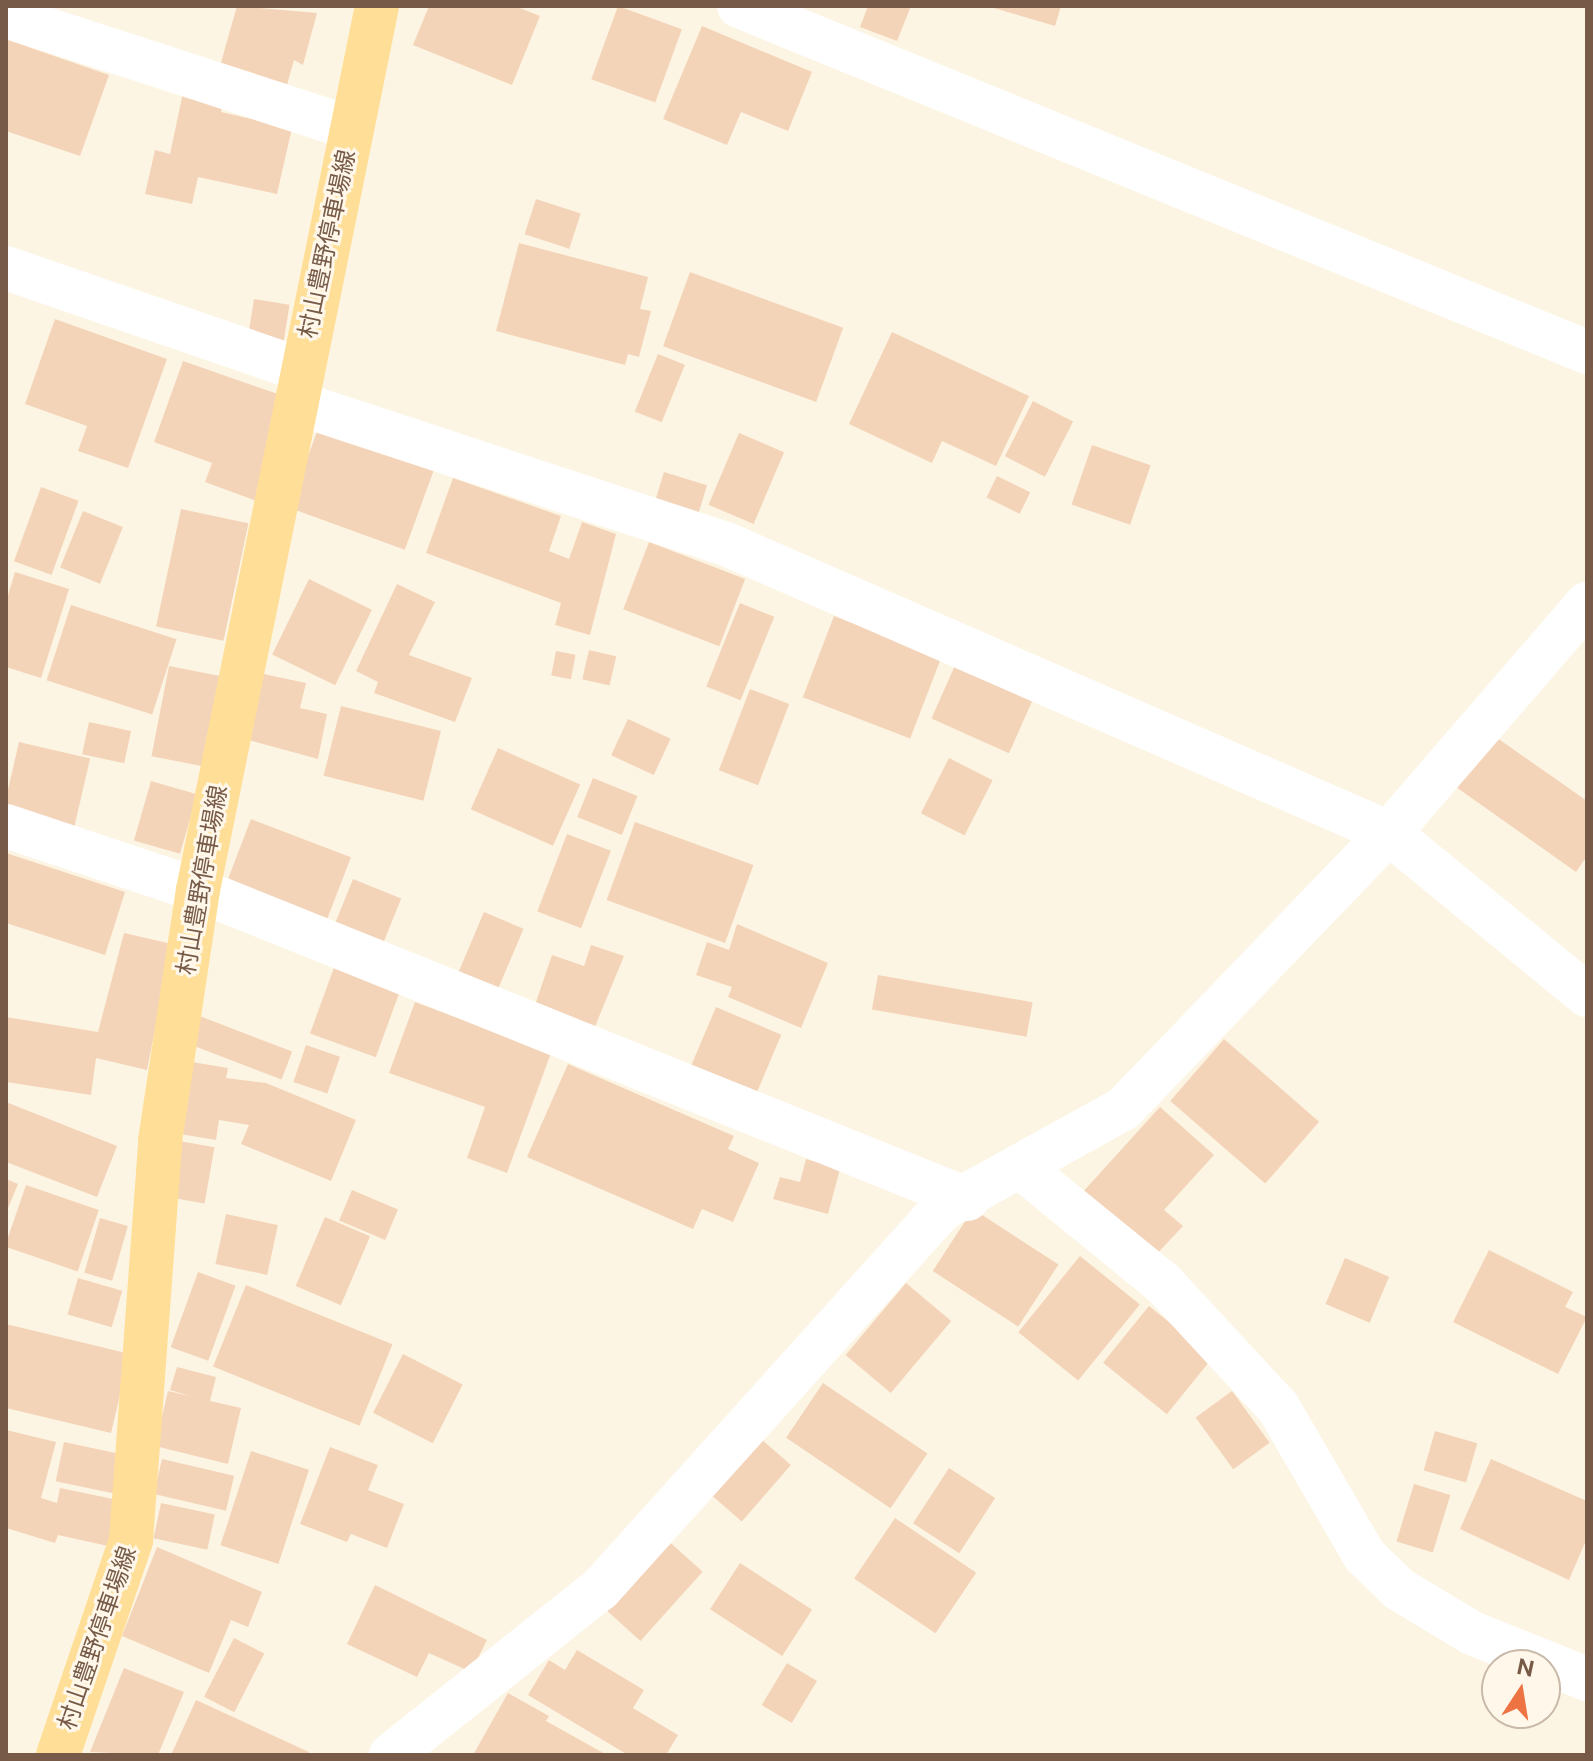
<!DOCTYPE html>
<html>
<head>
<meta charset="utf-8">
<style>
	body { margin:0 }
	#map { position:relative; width:1593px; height:1761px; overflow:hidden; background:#fdf5e3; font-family:"Public Sans","Noto Sans JP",sans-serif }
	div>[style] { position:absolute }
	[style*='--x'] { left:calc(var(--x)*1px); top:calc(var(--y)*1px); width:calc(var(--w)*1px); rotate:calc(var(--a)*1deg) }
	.building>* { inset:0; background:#f4d4b9; transform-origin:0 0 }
	.minor>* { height:44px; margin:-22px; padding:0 22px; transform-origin:22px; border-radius:22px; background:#fff }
	.major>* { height:44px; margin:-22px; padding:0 22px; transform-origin:22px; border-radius:22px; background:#ffdf98 }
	span { translate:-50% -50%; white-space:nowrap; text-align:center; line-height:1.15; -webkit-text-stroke:6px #fff8ea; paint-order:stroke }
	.street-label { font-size:24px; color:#775b48 }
	.frame { position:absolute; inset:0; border:8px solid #775b48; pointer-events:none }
	.north { position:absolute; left:1481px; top:1649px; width:80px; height:80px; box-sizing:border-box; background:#fff8ea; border:2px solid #c9b9a9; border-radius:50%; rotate:12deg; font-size:22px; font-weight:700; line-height:32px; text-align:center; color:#775b48 }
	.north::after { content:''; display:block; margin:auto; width:28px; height:36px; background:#ed7342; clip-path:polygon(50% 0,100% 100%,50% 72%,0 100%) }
</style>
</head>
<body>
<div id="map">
	<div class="building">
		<div style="clip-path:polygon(237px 6px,317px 13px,303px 65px,294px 60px,285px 92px,218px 73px)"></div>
		<div style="clip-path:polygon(429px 6px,515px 6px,540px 16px,512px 85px,413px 45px)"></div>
		<div style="left:618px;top:6px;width:68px;height:78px;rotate:20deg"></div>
		<div style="clip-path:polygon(868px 6px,911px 6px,897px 41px,860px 27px)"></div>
		<div style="clip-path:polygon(987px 6px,1061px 6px,1055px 26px)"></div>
		<div style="clip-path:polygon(702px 26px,812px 72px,788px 131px,741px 112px,727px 145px,663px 119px)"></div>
		<div style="clip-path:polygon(8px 40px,109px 75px,80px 156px,6px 131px)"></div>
		<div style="clip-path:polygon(184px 88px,224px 96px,221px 112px,292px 128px,277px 194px,198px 177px,192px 204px,145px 194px,155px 150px,170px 154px)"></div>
		<div style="left:536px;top:199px;width:47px;height:37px;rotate:18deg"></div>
		<div style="clip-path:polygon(519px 243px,648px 277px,640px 309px,651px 311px,639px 357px,628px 354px,625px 365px,496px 331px)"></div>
		<div style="left:690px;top:272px;width:163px;height:79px;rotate:20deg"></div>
		<div style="left:254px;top:299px;width:36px;height:44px;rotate:9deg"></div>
		<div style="clip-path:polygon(55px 319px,167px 359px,128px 468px,78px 451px,87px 426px,25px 404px)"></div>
		<div style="clip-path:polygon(892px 332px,1029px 396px,996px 466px,942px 441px,932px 463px,849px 424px)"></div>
		<div style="left:658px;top:354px;width:29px;height:62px;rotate:22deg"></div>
		<div style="clip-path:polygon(183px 361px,292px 399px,257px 501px,205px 482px,212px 463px,154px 442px)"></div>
		<div style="left:1033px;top:401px;width:45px;height:62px;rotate:27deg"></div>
		<div style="left:319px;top:426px;width:123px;height:87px;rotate:20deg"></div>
		<div style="left:739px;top:433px;width:49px;height:78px;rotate:23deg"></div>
		<div style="left:1092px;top:445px;width:62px;height:63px;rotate:19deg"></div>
		<div style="left:664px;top:472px;width:45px;height:39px;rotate:17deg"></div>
		<div style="left:997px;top:476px;width:37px;height:24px;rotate:26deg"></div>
		<div style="clip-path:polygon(453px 478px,561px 516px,549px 551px,569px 559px,582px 522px,616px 534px,590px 635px,555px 625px,561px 603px,426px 553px)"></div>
		<div style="left:41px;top:487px;width:40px;height:79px;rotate:20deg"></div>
		<div style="left:181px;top:509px;width:69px;height:120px;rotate:12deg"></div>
		<div style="left:83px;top:511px;width:43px;height:61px;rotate:22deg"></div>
		<div style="left:649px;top:542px;width:103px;height:72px;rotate:21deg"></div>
		<div style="clip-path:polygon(15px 572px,69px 589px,41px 678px,6px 667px,6px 602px)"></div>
		<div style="left:309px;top:579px;width:70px;height:84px;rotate:26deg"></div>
		<div style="clip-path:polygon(397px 584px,435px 602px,409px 655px,472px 678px,455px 722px,374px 693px,378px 682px,356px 671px)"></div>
		<div style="left:740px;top:603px;width:37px;height:90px;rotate:22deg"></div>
		<div style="left:71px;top:605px;width:111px;height:79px;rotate:18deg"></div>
		<div style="left:834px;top:616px;width:115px;height:87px;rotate:21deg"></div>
		<div style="left:589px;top:650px;width:28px;height:30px;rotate:13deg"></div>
		<div style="left:556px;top:651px;width:20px;height:25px;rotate:11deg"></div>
		<div style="left:957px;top:661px;width:85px;height:63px;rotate:24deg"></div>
		<div style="left:169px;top:666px;width:56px;height:92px;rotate:11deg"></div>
		<div style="clip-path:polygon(259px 673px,306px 683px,300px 708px,327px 714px,318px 759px,245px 739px)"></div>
		<div style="left:750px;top:689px;width:42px;height:87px;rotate:21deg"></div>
		<div style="left:341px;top:706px;width:103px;height:72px;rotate:14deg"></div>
		<div style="left:628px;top:719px;width:47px;height:40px;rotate:25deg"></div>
		<div style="left:89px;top:722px;width:43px;height:33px;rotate:12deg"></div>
		<div style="clip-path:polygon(1493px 735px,1587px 801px,1587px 856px,1576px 872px,1456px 787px)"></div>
		<div style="left:19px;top:742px;width:73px;height:74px;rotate:13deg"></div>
		<div style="left:498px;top:748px;width:90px;height:67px;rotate:24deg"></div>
		<div style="left:949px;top:758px;width:49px;height:62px;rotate:27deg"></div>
		<div style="left:593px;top:778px;width:48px;height:42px;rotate:22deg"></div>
		<div style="left:151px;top:781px;width:48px;height:62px;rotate:16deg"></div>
		<div style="left:251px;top:819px;width:107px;height:68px;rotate:21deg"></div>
		<div style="left:635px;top:822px;width:126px;height:83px;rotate:20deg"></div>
		<div style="left:567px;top:834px;width:47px;height:83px;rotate:21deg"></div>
		<div style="clip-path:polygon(6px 853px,125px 892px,105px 955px,6px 923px)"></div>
		<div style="left:353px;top:879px;width:52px;height:51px;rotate:22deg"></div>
		<div style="left:484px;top:912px;width:43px;height:69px;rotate:23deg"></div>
		<div style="clip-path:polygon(737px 924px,828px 963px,801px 1028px,728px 997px,732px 987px,696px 975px,707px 942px,729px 950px)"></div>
		<div style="clip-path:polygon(124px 933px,172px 944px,147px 1070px,96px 1058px,91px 1095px,6px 1082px,6px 1017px,98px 1032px)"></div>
		<div style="clip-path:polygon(591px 945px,624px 956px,594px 1029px,534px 1008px,552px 955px,584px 966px)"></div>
		<div style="left:336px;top:962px;width:70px;height:76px;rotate:20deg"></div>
		<div style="left:878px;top:975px;width:157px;height:35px;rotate:10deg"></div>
		<div style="clip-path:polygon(415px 1002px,551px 1053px,507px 1173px,467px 1158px,485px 1107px,389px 1073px)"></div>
		<div style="left:716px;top:1007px;width:71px;height:66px;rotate:23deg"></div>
		<div style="left:197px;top:1015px;width:102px;height:30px;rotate:21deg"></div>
		<div style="left:1224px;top:1039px;width:126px;height:82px;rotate:41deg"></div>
		<div style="left:306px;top:1045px;width:36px;height:39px;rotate:19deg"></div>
		<div style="clip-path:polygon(186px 1061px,228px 1068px,226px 1078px,266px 1083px,356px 1120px,331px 1181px,241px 1144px,249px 1125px,219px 1120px,216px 1140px,174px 1133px)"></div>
		<div style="clip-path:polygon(568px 1064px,734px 1136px,728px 1149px,759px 1163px,733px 1222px,702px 1209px,693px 1229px,527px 1157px)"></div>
		<div style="clip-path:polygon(6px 1102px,117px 1146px,97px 1197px,6px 1162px)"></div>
		<div style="clip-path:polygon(1160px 1107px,1214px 1155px,1164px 1210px,1183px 1226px,1153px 1258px,1081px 1194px)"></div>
		<div style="left:179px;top:1141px;width:36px;height:57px;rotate:10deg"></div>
		<div style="clip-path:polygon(806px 1159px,840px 1169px,828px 1214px,773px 1199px,780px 1177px,800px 1182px)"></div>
		<div style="clip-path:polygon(6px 1179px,18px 1184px,6px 1213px)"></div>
		<div style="left:26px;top:1185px;width:77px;height:65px;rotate:19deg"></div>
		<div style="left:352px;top:1190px;width:50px;height:33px;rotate:23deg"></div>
		<div style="left:973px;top:1209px;width:102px;height:74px;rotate:33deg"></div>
		<div style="left:226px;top:1214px;width:53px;height:51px;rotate:12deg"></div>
		<div style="left:325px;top:1217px;width:49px;height:75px;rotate:23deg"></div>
		<div style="left:100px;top:1218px;width:29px;height:57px;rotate:16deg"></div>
		<div style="clip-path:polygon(1489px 1250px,1573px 1292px,1565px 1307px,1587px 1317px,1558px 1374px,1453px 1322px)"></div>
		<div style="left:1080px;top:1256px;width:77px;height:98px;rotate:39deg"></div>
		<div style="left:1345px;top:1258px;width:48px;height:50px;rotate:23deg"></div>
		<div style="left:198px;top:1272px;width:40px;height:80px;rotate:20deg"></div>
		<div style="left:78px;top:1278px;width:46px;height:38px;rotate:16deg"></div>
		<div style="left:906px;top:1283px;width:59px;height:94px;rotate:40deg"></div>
		<div style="left:246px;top:1285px;width:158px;height:88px;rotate:22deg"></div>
		<div style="left:1149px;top:1306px;width:82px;height:73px;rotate:39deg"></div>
		<div style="clip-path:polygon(6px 1324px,130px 1354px,111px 1433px,6px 1408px)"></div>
		<div style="left:403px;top:1354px;width:67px;height:66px;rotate:27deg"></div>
		<div style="clip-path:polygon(177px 1367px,216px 1377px,210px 1401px,241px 1408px,228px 1464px,155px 1446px,168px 1391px,190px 1396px,170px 1390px)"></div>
		<div style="left:823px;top:1383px;width:126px;height:66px;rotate:34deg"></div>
		<div style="left:1232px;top:1391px;width:64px;height:45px;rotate:54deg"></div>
		<div style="clip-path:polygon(6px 1430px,56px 1442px,41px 1498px,57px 1503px,60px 1488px,118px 1500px,108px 1546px,58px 1535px,55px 1543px,6px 1528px)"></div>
		<div style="left:1435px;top:1431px;width:44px;height:41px;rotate:16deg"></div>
		<div style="left:760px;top:1438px;width:41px;height:75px;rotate:41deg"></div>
		<div style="left:64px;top:1442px;width:61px;height:40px;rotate:12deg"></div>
		<div style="clip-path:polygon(330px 1447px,378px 1465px,368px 1490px,404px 1504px,387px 1548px,351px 1534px,347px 1542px,300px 1524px)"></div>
		<div style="left:251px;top:1451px;width:61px;height:99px;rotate:18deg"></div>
		<div style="left:162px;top:1459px;width:74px;height:36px;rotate:13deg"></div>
		<div style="clip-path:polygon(1491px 1459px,1587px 1501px,1587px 1538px,1569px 1580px,1460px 1529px)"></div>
		<div style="left:949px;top:1468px;width:55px;height:66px;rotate:33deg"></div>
		<div style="left:1414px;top:1484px;width:38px;height:60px;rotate:17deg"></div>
		<div style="left:161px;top:1503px;width:55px;height:36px;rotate:12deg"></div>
		<div style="left:895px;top:1518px;width:98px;height:73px;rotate:34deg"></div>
		<div style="left:664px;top:1537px;width:52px;height:93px;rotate:42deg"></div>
		<div style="clip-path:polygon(157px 1547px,262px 1592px,248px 1627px,231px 1620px,209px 1673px,122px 1636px)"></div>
		<div style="left:740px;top:1563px;width:86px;height:55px;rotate:33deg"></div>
		<div style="clip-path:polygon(375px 1585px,487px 1640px,471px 1672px,429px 1653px,417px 1677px,347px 1644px)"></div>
		<div style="left:234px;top:1638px;width:34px;height:66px;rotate:27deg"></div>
		<div style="clip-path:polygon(577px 1650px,644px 1690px,633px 1708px,678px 1735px,666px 1755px,628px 1755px,528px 1695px,549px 1660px,565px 1670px)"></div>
		<div style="left:787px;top:1663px;width:35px;height:49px;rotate:31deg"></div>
		<div style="clip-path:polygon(124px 1668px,184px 1692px,158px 1755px,90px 1752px)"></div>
		<div style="clip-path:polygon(508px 1693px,549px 1716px,546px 1721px,607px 1755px,473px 1755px)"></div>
		<div style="clip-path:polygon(196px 1700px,309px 1752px,307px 1755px,171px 1755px)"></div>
	</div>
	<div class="minor">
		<div style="--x:739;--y:6;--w:916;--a:22.2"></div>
		<div style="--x:6;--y:16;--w:363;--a:18"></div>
		<div style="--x:6;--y:268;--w:311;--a:19"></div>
		<div style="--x:297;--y:403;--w:452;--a:18.2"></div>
		<div style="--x:726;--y:544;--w:723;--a:23.55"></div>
		<div style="--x:1389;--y:833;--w:256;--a:39.3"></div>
		<div style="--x:6;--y:826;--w:202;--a:18.4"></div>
		<div style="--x:198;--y:890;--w:829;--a:21.89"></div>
		<div style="--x:1023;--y:1169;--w:181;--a:39.2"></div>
		<div style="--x:1163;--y:1283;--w:169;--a:47.2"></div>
		<div style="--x:1278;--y:1407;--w:171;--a:59.8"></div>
		<div style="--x:1364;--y:1555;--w:49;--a:44.2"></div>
		<div style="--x:1399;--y:1589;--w:85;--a:31.1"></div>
		<div style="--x:1472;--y:1633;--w:124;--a:21.8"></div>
		<div style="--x:391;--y:1755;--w:267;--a:-38.5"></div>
		<div style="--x:600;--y:1589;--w:511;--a:-48.01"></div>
		<div style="--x:942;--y:1209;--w:208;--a:-29"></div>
		<div style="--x:1124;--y:1108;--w:382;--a:-46.1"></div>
		<div style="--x:1389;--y:833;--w:303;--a:-49.2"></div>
	</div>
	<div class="major">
		<div style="--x:58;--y:1755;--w:227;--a:-71.2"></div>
		<div style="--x:131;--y:1540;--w:400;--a:-85.8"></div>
		<div style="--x:160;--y:1141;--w:254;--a:-81.4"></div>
		<div style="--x:198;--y:890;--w:902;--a:-78.55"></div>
	</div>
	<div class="street-label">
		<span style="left:327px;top:244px;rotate:-78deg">村山豊野停車場線</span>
		<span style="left:202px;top:880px;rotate:-80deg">村山豊野停車場線</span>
		<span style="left:97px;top:1638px;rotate:-71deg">村山豊野停車場線</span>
	</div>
	<div class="frame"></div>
	<div class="north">N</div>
</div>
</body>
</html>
